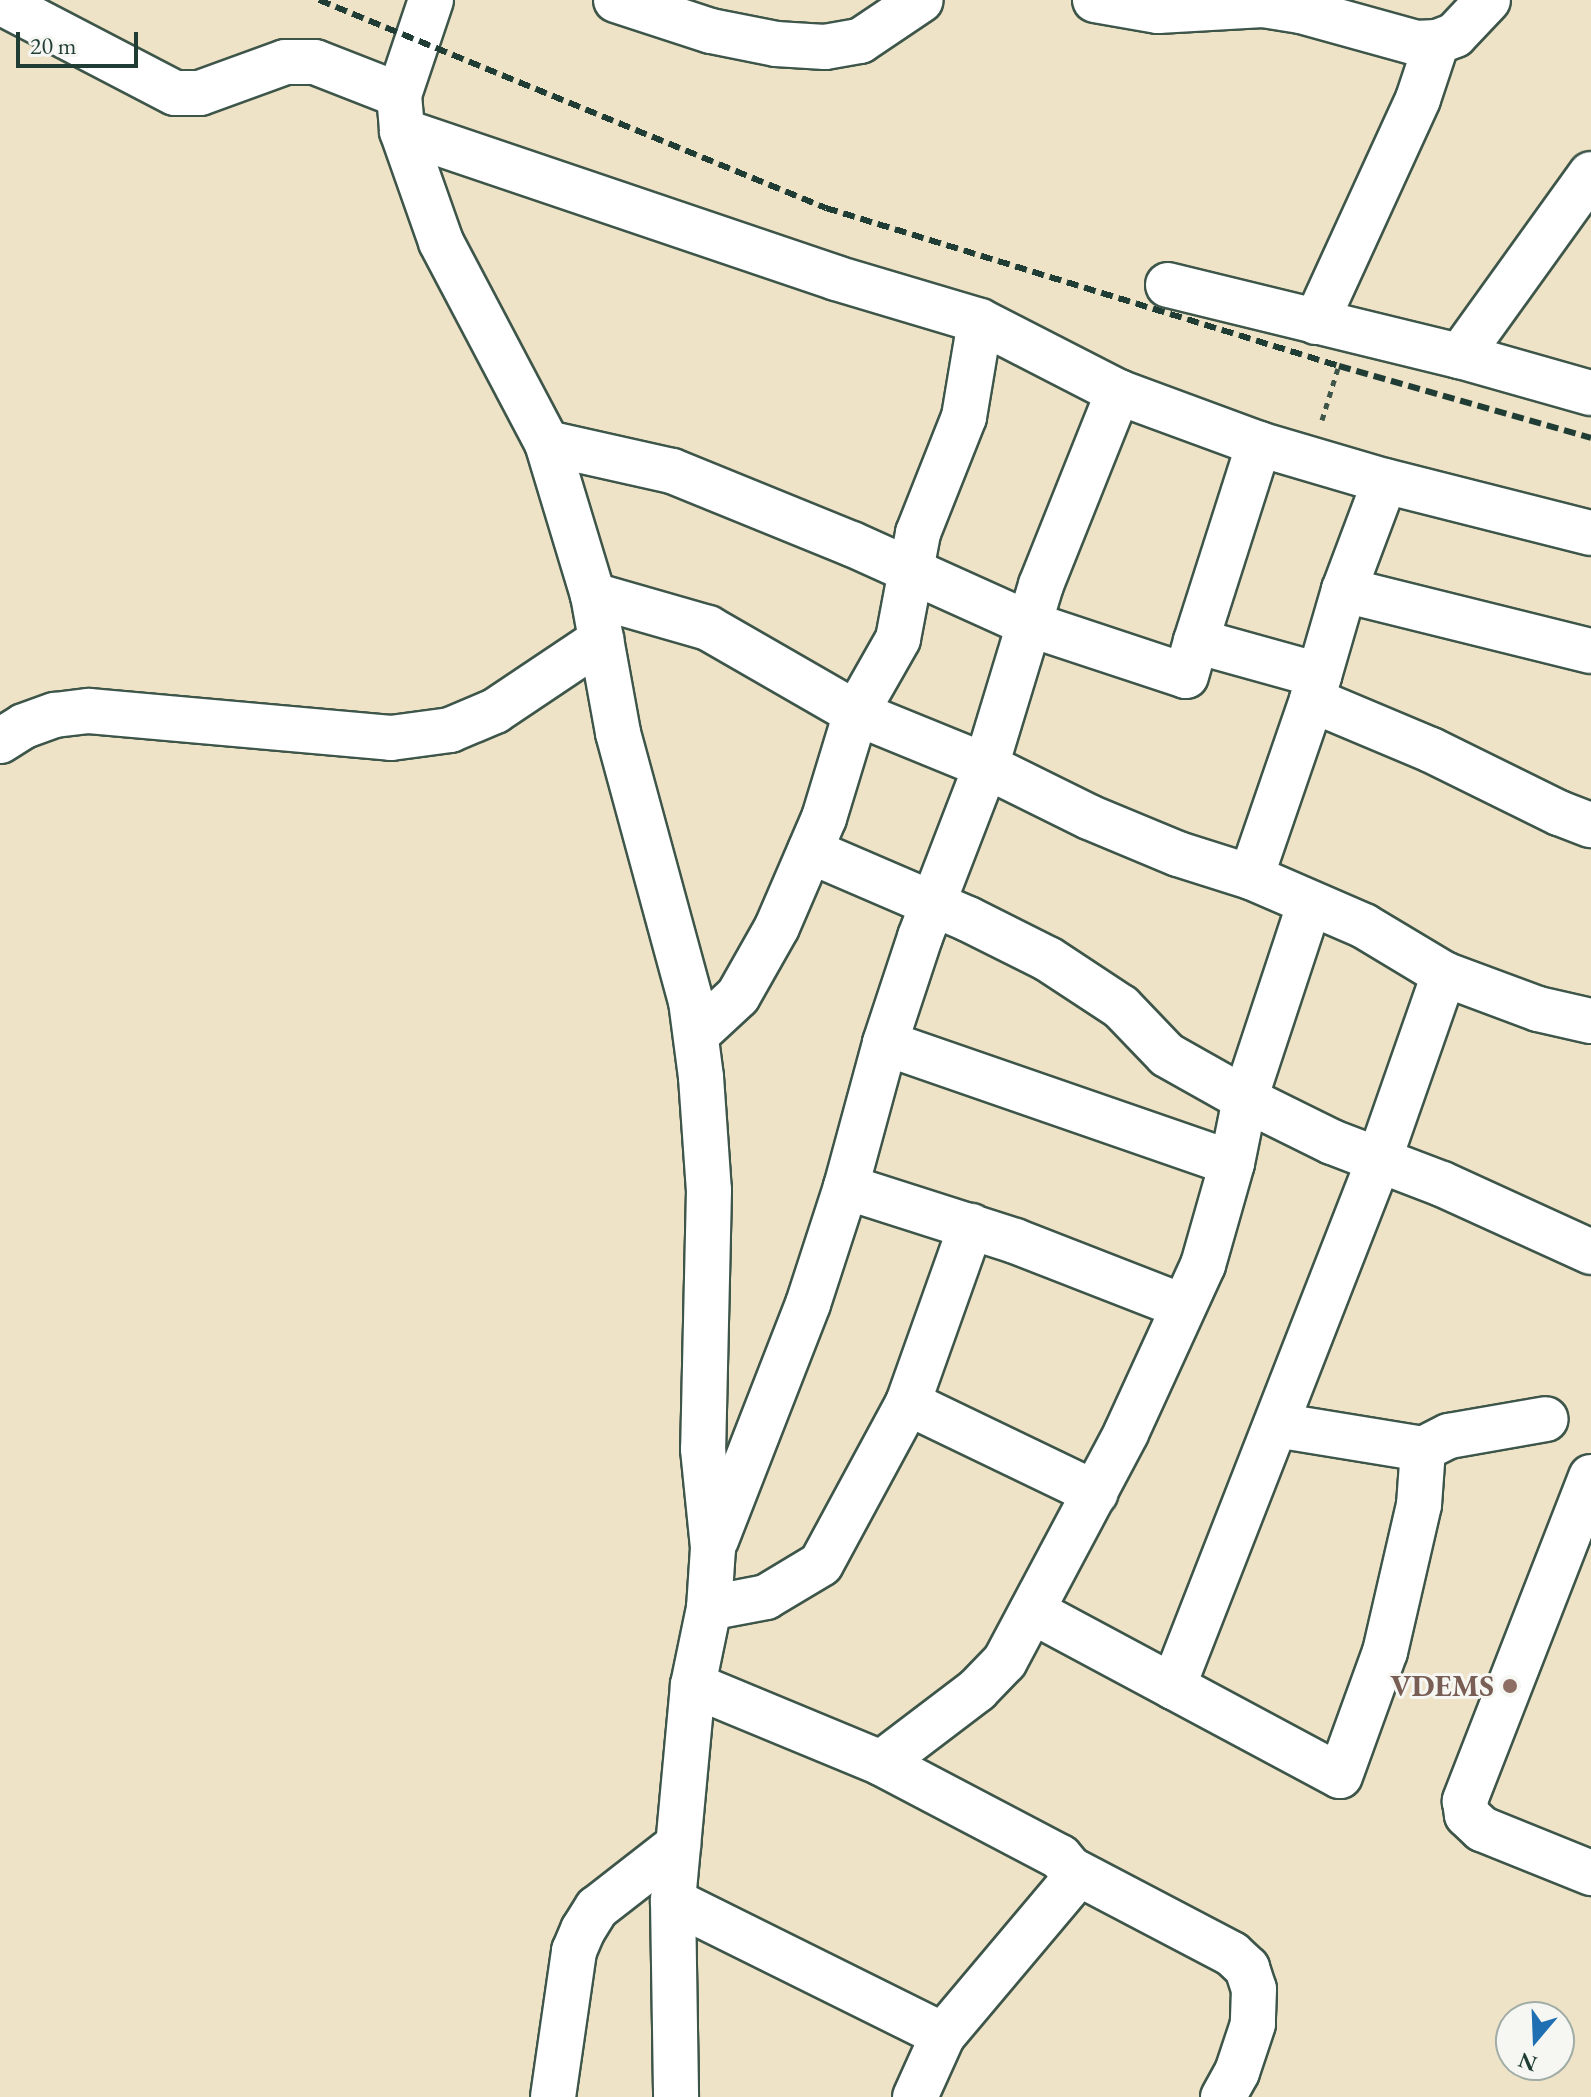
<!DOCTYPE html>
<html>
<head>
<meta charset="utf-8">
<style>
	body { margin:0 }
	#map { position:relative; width:1591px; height:2097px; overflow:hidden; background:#efe3c7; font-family:"EB Garamond",serif }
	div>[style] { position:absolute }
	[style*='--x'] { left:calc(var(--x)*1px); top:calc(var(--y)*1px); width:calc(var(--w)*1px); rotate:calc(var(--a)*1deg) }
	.path>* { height:5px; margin-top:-2.5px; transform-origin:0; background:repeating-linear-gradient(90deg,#3e564a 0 6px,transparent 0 12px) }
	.roads { filter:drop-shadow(2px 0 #3e564a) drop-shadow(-2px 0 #3e564a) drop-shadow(0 2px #3e564a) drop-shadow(0 -2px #3e564a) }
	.minor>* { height:44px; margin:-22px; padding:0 22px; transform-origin:22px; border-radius:22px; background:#fff }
	.rail>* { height:6px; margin-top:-3px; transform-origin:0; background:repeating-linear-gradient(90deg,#1f3d34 0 12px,transparent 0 18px) }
	.dots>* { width:22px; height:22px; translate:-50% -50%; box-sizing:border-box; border:4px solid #f6f6f2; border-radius:50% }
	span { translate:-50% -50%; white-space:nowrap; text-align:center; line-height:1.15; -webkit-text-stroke:6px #f6f6f2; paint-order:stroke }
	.education-label { font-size:30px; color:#785e54; font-weight:700 }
	.right { translate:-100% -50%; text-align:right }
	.north { position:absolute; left:1495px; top:2001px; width:80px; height:80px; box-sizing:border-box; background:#f6f6f2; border:2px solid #a0aca6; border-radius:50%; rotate:199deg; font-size:22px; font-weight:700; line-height:32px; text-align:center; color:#1f3d34 }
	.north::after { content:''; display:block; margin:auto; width:28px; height:36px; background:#1f6fb2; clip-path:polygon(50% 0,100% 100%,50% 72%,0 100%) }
	.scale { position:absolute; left:16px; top:32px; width:122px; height:36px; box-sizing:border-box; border:4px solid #1f3d34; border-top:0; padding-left:10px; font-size:24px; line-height:28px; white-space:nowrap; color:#1f3d34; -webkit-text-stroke:6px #f6f6f2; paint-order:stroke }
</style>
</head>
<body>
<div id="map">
	<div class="path">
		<div style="--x:1322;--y:420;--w:54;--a:-72.9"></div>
	</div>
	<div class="roads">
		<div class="minor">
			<div style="--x:431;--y:0;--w:100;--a:108.6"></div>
			<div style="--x:399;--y:95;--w:36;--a:85"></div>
			<div style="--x:402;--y:131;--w:118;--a:70.6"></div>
			<div style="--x:441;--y:242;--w:227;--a:62.2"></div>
			<div style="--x:547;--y:443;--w:159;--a:73.2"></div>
			<div style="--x:593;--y:595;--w:140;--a:79.7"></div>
			<div style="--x:618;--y:733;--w:278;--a:74.8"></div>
			<div style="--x:691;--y:1001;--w:77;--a:82.5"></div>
			<div style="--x:701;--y:1077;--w:113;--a:86"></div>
			<div style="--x:709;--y:1190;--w:259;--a:91.3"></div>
			<div style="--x:703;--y:1449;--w:100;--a:84.2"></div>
			<div style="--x:713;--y:1548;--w:60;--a:93.8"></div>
			<div style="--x:709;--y:1608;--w:79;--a:101.7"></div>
			<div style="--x:693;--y:1685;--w:217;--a:95.3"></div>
			<div style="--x:673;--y:1901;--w:196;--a:89.1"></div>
			<div style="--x:616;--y:0;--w:100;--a:18.1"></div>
			<div style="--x:711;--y:31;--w:66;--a:11.3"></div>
			<div style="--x:776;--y:44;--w:49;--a:3.5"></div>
			<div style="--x:825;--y:47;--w:36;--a:-10"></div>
			<div style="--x:860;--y:41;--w:73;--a:-33.9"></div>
			<div style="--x:1095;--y:0;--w:64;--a:9.9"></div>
			<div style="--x:1158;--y:11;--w:105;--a:-3.3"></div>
			<div style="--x:1263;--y:5;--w:38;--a:9"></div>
			<div style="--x:1301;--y:11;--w:119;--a:15.5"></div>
			<div style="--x:1416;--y:43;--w:21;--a:-3"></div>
			<div style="--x:1437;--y:42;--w:19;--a:-21"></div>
			<div style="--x:1455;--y:35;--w:48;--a:-46.7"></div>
			<div style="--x:0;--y:2;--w:197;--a:27.5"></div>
			<div style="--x:175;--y:93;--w:25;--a:0"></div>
			<div style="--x:200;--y:93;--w:90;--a:-20"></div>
			<div style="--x:285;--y:62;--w:30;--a:0"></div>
			<div style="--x:315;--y:62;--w:90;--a:21.4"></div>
			<div style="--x:402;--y:131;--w:458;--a:18.7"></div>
			<div style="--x:836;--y:278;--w:150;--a:16.6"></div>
			<div style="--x:980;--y:321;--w:155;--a:27.2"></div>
			<div style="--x:1118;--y:392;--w:150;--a:20.2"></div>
			<div style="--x:1259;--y:444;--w:131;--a:16.4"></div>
			<div style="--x:1385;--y:481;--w:212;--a:14.2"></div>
			<div style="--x:1168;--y:285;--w:301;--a:13.7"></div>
			<div style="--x:1460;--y:356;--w:136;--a:15.8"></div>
			<div style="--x:1316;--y:322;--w:245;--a:-65.4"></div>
			<div style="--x:1418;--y:99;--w:60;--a:-71.6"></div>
			<div style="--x:1460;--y:356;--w:224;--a:-54.3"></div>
			<div style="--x:547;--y:443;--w:128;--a:12.6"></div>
			<div style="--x:672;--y:471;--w:194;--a:22.1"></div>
			<div style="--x:852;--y:544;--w:194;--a:24.3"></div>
			<div style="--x:1029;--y:624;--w:165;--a:18.3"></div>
			<div style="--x:1186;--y:676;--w:36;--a:-74"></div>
			<div style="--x:1196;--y:641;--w:128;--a:15.5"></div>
			<div style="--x:1344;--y:590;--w:254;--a:13.9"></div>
			<div style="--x:593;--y:595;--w:120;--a:16"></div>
			<div style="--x:708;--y:628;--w:171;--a:29.9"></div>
			<div style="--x:856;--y:713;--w:140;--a:22.2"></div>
			<div style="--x:986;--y:766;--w:115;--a:26.3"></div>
			<div style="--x:1089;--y:817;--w:96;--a:22.6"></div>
			<div style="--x:1178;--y:854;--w:77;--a:17.5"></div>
			<div style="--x:1251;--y:877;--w:123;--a:23.4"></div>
			<div style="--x:1364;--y:926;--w:93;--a:31"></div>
			<div style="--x:1444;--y:974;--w:100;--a:20.4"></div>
			<div style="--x:1538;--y:1009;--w:54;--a:12.8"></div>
			<div style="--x:1196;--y:641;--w:207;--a:-72.3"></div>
			<div style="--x:1312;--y:700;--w:129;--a:22.8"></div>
			<div style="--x:1431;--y:750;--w:143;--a:26.2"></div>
			<div style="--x:1559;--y:813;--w:34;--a:21"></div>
			<div style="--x:0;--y:741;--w:28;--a:-32"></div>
			<div style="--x:24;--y:726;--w:33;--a:-20"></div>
			<div style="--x:55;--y:715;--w:34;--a:-7"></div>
			<div style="--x:89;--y:711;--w:303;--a:5.1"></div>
			<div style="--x:391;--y:738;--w:60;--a:-7.7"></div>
			<div style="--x:450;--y:730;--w:49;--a:-22.9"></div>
			<div style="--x:495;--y:711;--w:128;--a:-33.8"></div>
			<div style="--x:810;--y:851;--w:172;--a:23.3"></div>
			<div style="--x:968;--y:919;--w:89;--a:26.6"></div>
			<div style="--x:1048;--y:959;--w:87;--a:33.3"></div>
			<div style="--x:1121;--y:1007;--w:66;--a:46.2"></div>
			<div style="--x:1167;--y:1055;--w:90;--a:29.4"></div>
			<div style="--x:1245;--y:1099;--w:97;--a:26.3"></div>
			<div style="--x:1332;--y:1142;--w:118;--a:20.9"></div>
			<div style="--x:1442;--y:1184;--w:164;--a:24.5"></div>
			<div style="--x:1251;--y:877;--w:187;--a:-71"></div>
			<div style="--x:1312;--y:700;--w:115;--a:-73.8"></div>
			<div style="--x:1344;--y:590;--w:116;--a:-69.4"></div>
			<div style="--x:696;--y:1035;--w:57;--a:-42.9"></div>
			<div style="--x:738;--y:996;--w:79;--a:-60.5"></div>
			<div style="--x:777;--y:927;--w:119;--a:-66.7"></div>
			<div style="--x:824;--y:818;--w:110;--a:-73.1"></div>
			<div style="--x:856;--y:713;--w:85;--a:-60.4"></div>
			<div style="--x:898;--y:639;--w:108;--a:-79.3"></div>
			<div style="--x:918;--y:533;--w:125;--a:-68.4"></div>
			<div style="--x:964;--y:417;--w:97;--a:-80.5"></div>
			<div style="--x:885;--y:1043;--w:367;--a:19.1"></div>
			<div style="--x:1232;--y:1163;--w:65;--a:-78.5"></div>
			<div style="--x:1245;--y:1099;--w:204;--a:-71.7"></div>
			<div style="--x:846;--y:1187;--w:177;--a:17.7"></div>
			<div style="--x:1015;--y:1241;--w:179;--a:21.3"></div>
			<div style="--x:908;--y:1403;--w:208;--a:25.7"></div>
			<div style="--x:1276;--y:1425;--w:149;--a:9.3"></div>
			<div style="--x:1423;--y:1449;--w:29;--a:-27"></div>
			<div style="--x:1449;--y:1436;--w:98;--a:-9.9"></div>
			<div style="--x:1591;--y:1477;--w:348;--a:111.3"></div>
			<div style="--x:1465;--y:1801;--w:14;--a:82"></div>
			<div style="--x:1467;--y:1815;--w:21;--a:43"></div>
			<div style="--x:1482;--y:1829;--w:118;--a:22"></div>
			<div style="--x:716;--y:1540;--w:253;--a:-68.7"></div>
			<div style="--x:808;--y:1304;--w:123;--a:-72"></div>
			<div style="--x:846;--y:1187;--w:149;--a:-74.8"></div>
			<div style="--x:885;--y:1043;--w:112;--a:-71.7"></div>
			<div style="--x:920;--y:937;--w:183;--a:-68.9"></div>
			<div style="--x:986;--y:766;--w:189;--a:-73.1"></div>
			<div style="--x:1041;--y:585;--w:208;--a:-68.2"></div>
			<div style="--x:709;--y:1608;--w:58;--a:-10.9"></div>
			<div style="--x:766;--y:1597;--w:64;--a:-31"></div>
			<div style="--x:821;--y:1564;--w:183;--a:-61.6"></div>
			<div style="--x:908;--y:1403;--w:188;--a:-70.4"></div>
			<div style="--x:1032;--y:1611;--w:349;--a:28.2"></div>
			<div style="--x:1340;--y:1776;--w:132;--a:-70.1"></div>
			<div style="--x:1385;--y:1652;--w:151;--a:-77"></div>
			<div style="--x:1419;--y:1505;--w:56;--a:-85.9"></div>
			<div style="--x:693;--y:1685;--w:204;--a:22.5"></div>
			<div style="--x:881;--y:1763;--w:202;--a:27.7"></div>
			<div style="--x:1060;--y:1857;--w:16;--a:50"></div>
			<div style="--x:1070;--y:1869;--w:13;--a:81"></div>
			<div style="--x:1072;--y:1882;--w:200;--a:130.1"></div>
			<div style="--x:943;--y:2035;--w:68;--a:114.3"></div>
			<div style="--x:1173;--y:1687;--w:566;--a:-68.65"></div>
			<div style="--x:1379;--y:1160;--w:197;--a:-70.7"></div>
			<div style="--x:881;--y:1763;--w:121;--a:-37.2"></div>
			<div style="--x:977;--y:1690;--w:40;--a:-46"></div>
			<div style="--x:1005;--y:1661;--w:258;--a:-62"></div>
			<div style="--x:1126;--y:1433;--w:185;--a:-65.4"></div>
			<div style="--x:1203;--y:1265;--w:106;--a:-74.1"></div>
			<div style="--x:1070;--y:1869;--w:183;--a:27.7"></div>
			<div style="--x:1232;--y:1954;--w:21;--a:43"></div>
			<div style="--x:1247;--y:1968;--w:22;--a:72"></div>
			<div style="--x:1254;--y:1989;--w:35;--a:92"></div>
			<div style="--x:1253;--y:2024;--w:51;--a:108.4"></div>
			<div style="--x:1237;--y:2072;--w:29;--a:119"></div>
			<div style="--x:673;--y:1901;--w:301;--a:26.4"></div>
			<div style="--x:553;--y:2097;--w:148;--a:-81.8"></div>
			<div style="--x:574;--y:1951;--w:23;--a:-67"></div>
			<div style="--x:583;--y:1930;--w:26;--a:-58"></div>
			<div style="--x:597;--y:1908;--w:103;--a:-37.9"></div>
		</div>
	</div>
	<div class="rail">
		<div style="--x:319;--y:0;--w:548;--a:22.31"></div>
		<div style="--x:826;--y:208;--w:537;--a:17.12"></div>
		<div style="--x:1339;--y:366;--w:262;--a:15.9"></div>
	</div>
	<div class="dots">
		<div style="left:1510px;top:1686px;background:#8d6e63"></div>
	</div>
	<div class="education-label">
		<span class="right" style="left:1494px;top:1686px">VDEMS</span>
	</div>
	<div class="north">N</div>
	<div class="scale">20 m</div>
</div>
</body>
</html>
